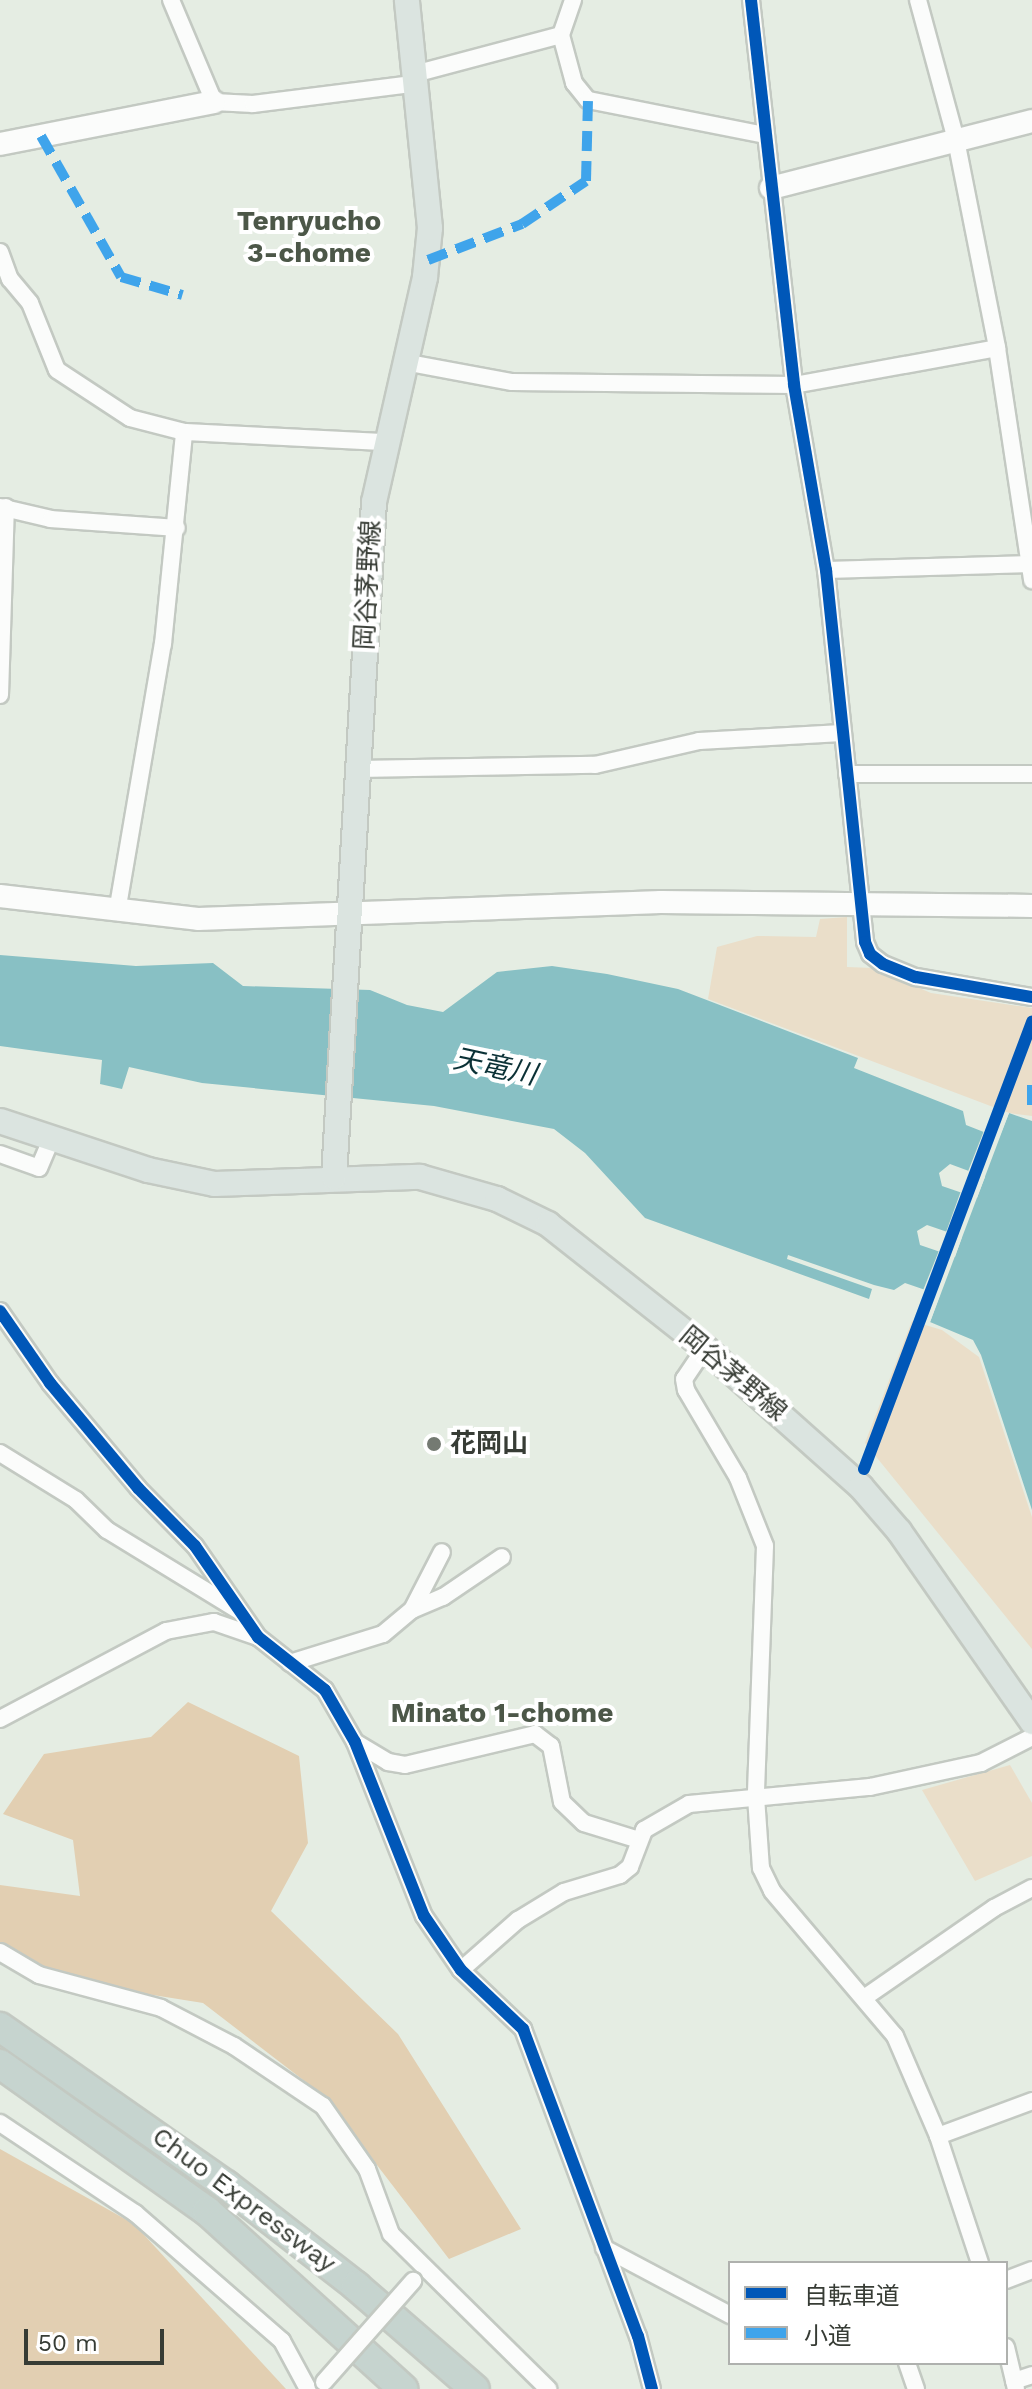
<!DOCTYPE html>
<html>
<head>
<meta charset="utf-8">
<style>
	body { margin:0 }
	#map { position:relative; width:1032px; height:2389px; overflow:hidden; background:#e5ede3; font-family:"Work Sans","Noto Sans JP",sans-serif }
	div>[style] { position:absolute }
	[style*='--x'] { left:calc(var(--x)*1px); top:calc(var(--y)*1px); width:calc(var(--w)*1px); rotate:calc(var(--a)*1deg) }
	.green>* { inset:0; background:#eadec9 }
	.forest>* { inset:0; background:#e2cfb2 }
	.water>* { inset:0; background:#88c0c4 }
	.pier>* { inset:0; background:#e5ede3 }
	.roads { filter:drop-shadow(2px 0 #c3c9c2) drop-shadow(-2px 0 #c3c9c2) drop-shadow(0 2px #c3c9c2) drop-shadow(0 -2px #c3c9c2) }
	.street>* { height:16px; margin:-8px; padding:0 8px; transform-origin:8px; border-radius:8px; background:#fbfcfb }
	.secondary>* { height:22px; margin:-11px; padding:0 11px; transform-origin:11px; border-radius:11px; background:#fbfcfb }
	.primary>* { height:24px; margin:-12px; padding:0 12px; transform-origin:12px; border-radius:12px; background:#dbe4e0 }
	.highway>* { height:28px; margin:-14px; padding:0 14px; transform-origin:14px; border-radius:14px; background:#c6d4cf }
	.bridges { filter:drop-shadow(2px 0 #c3c9c2) drop-shadow(-2px 0 #c3c9c2) drop-shadow(0 2px #c3c9c2) drop-shadow(0 -2px #c3c9c2) }
	.street-bridge>* { height:16px; margin:-8px; padding:0 8px; transform-origin:8px; border-radius:8px; background:#fbfcfb }
	.quiet>* { height:10px; margin-top:-5px; transform-origin:0; background:repeating-linear-gradient(90deg,#3fa4eb 0 20px,transparent 0 30px) }
	.cycleway>* { height:12px; margin:-6px; padding:0 6px; transform-origin:6px; border-radius:6px; background:#0057b8 }
	.dots>* { width:22px; height:22px; translate:-50% -50%; box-sizing:border-box; border:4px solid #fff; border-radius:50% }
	span { translate:-50% -50%; white-space:nowrap; text-align:center; line-height:1.15; -webkit-text-stroke:8px #fff; paint-order:stroke }
	.street-label { font-size:26px; color:#373c35 }
	.poi-label { font-size:26px; color:#373c35; font-weight:700 }
	.left { translate:0 -50%; text-align:left }
	.neighbourhood-label { font-size:28px; color:#4c5748; font-weight:700 }
	.water-label { font-size:28px; color:#0b3136; font-style:italic }
	.legend { position:absolute; left:728px; top:2261px; width:280px; height:104px; box-sizing:border-box; background:#fff; border:2px solid #afb1ae; margin:0; padding:10px 14px; list-style:none; font-size:24px; color:#373c35 }
	.legend li { display:flex; align-items:center; gap:16px; height:40px }
	.legend b { width:40px; border:2px solid #afb1ae }
	.scale { position:absolute; left:24px; top:2329px; width:140px; height:36px; box-sizing:border-box; border:4px solid #373c35; border-top:0; padding-left:10px; font-size:24px; line-height:28px; white-space:nowrap; color:#373c35; -webkit-text-stroke:6px #fff; paint-order:stroke }
</style>
</head>
<body>
<div id="map">
	<div class="green">
		<div style="clip-path:polygon(847px 917px,847px 967px,872px 968px,931px 993px,1032px 1008px,1032px 1116px,1009px 1113px,708px 999px,717px 947px,757px 936px,816px 937px,820px 919px)"></div>
		<div style="clip-path:polygon(912px 1321px,942px 1330px,979px 1357px,1032px 1517px,1032px 1649px,865px 1443px)"></div>
		<div style="clip-path:polygon(1010px 1765px,1032px 1803px,1032px 1856px,975px 1881px,922px 1790px)"></div>
	</div>
	<div class="forest">
		<div style="clip-path:polygon(188px 1702px,299px 1756px,308px 1843px,271px 1911px,398px 2034px,521px 2229px,449px 2259px,324px 2096px,203px 2003px,128px 1991px,0 1955px,0 1885px,80px 1896px,73px 1840px,3px 1814px,44px 1754px,151px 1737px)"></div>
		<div style="clip-path:polygon(0 2149px,134px 2224px,286px 2389px,0 2389px)"></div>
	</div>
	<div class="water">
		<div style="clip-path:polygon(evenodd,0 955px,136px 966px,213px 963px,243px 986px,370px 990px,407px 1005px,443px 1012px,497px 972px,552px 966px,607px 974px,678px 989px,858px 1058px,854px 1068px,963px 1111px,966px 1125px,999px 1138px,1009px 1113px,1032px 1121px,1032px 1510px,981px 1355px,973px 1340px,930px 1322px,940px 1295px,905px 1283px,894px 1290px,874px 1285px,788px 1255px,787px 1259px,872px 1289px,869px 1299px,645px 1218px,585px 1153px,554px 1129px,434px 1106px,202px 1083px,129px 1067px,122px 1089px,100px 1084px,102px 1060px,0 1046px,0 955px,950px 1164px,985px 1177px,977px 1198px,942px 1186px,939px 1173px,950px 1164px,0 955px,927px 1225px,962px 1237px,955px 1257px,920px 1245px,917px 1231px,927px 1225px)"></div>
	</div>
	<div class="pier">
		<div style="clip-path:polygon(1006px 1112px,1009px 1113px,929px 1325px,935px 1298px,922px 1293px,940px 1248px,952px 1253px,957px 1240px,945px 1235px,962px 1188px,975px 1193px,980px 1179px,967px 1174px,985px 1128px,998px 1133px)"></div>
	</div>
	<div class="roads">
		<div class="street">
			<div style="--x:171;--y:0;--w:111;--a:67.1"></div>
			<div style="--x:214;--y:102;--w:39;--a:3"></div>
			<div style="--x:253;--y:104;--w:167;--a:-7.2"></div>
			<div style="--x:573;--y:0;--w:37;--a:109"></div>
			<div style="--x:561;--y:35;--w:50;--a:74.8"></div>
			<div style="--x:574;--y:83;--w:22;--a:51"></div>
			<div style="--x:588;--y:100;--w:180;--a:11.2"></div>
			<div style="--x:751;--y:0;--w:387;--a:83.6"></div>
			<div style="--x:794;--y:385;--w:188;--a:80.2"></div>
			<div style="--x:826;--y:570;--w:374;--a:84"></div>
			<div style="--x:865;--y:942;--w:13;--a:67"></div>
			<div style="--x:870;--y:954;--w:16;--a:38"></div>
			<div style="--x:883;--y:964;--w:35;--a:22"></div>
			<div style="--x:916;--y:977;--w:118;--a:9.8"></div>
			<div style="--x:918;--y:0;--w:145;--a:74.8"></div>
			<div style="--x:956;--y:140;--w:212;--a:78.8"></div>
			<div style="--x:997;--y:348;--w:235;--a:81.4"></div>
			<div style="--x:418;--y:73;--w:148;--a:-14.9"></div>
			<div style="--x:0;--y:252;--w:29;--a:70"></div>
			<div style="--x:10;--y:279;--w:31;--a:50"></div>
			<div style="--x:30;--y:303;--w:72;--a:68.1"></div>
			<div style="--x:57;--y:370;--w:87;--a:33.3"></div>
			<div style="--x:130;--y:418;--w:56;--a:14.5"></div>
			<div style="--x:184;--y:432;--w:200;--a:2.9"></div>
			<div style="--x:404;--y:362;--w:110;--a:10.5"></div>
			<div style="--x:512;--y:382;--w:282;--a:0.6"></div>
			<div style="--x:794;--y:385;--w:206;--a:-10.3"></div>
			<div style="--x:0;--y:507;--w:52;--a:13.2"></div>
			<div style="--x:51;--y:519;--w:126;--a:4.1"></div>
			<div style="--x:826;--y:570;--w:206;--a:-1.7"></div>
			<div style="--x:0;--y:695;--w:188;--a:-88.2"></div>
			<div style="--x:358;--y:769;--w:237;--a:-1"></div>
			<div style="--x:595;--y:765;--w:107;--a:-13"></div>
			<div style="--x:699;--y:741;--w:143;--a:-3.2"></div>
			<div style="--x:847;--y:774;--w:185;--a:0"></div>
			<div style="--x:117;--y:912;--w:272;--a:-80.3"></div>
			<div style="--x:163;--y:644;--w:213;--a:-84.3"></div>
			<div style="--x:0;--y:1154;--w:41;--a:19.7"></div>
			<div style="--x:39;--y:1168;--w:30;--a:-67"></div>
			<div style="--x:0;--y:1311;--w:88;--a:55.2"></div>
			<div style="--x:50;--y:1383;--w:137;--a:50"></div>
			<div style="--x:138;--y:1488;--w:81;--a:45.5"></div>
			<div style="--x:195;--y:1546;--w:111;--a:55.3"></div>
			<div style="--x:258;--y:1637;--w:85;--a:38.3"></div>
			<div style="--x:325;--y:1690;--w:60;--a:60"></div>
			<div style="--x:355;--y:1742;--w:187;--a:68.4"></div>
			<div style="--x:424;--y:1916;--w:65;--a:55.6"></div>
			<div style="--x:461;--y:1970;--w:86;--a:43.6"></div>
			<div style="--x:523;--y:2029;--w:328;--a:69.5"></div>
			<div style="--x:638;--y:2336;--w:55;--a:75.2"></div>
			<div style="--x:705;--y:1348;--w:37;--a:124"></div>
			<div style="--x:684;--y:1379;--w:11;--a:80"></div>
			<div style="--x:686;--y:1390;--w:102;--a:59.4"></div>
			<div style="--x:738;--y:1478;--w:73;--a:68.3"></div>
			<div style="--x:765;--y:1546;--w:251;--a:92.1"></div>
			<div style="--x:756;--y:1797;--w:71;--a:86"></div>
			<div style="--x:761;--y:1868;--w:25;--a:64"></div>
			<div style="--x:772;--y:1891;--w:190;--a:49.7"></div>
			<div style="--x:895;--y:2036;--w:109;--a:66.7"></div>
			<div style="--x:938;--y:2136;--w:134;--a:71.7"></div>
			<div style="--x:0;--y:1453;--w:89;--a:31.7"></div>
			<div style="--x:76;--y:1500;--w:43;--a:44.1"></div>
			<div style="--x:107;--y:1530;--w:155;--a:31.5"></div>
			<div style="--x:412;--y:1610;--w:65;--a:-62.7"></div>
			<div style="--x:290;--y:1663;--w:97;--a:-17.3"></div>
			<div style="--x:383;--y:1634;--w:38;--a:-40"></div>
			<div style="--x:412;--y:1610;--w:34;--a:-23"></div>
			<div style="--x:443;--y:1597;--w:71;--a:-34.1"></div>
			<div style="--x:0;--y:1719;--w:188;--a:-27.9"></div>
			<div style="--x:166;--y:1631;--w:49;--a:-10.6"></div>
			<div style="--x:214;--y:1622;--w:46;--a:18.8"></div>
			<div style="--x:355;--y:1742;--w:39;--a:31"></div>
			<div style="--x:388;--y:1762;--w:17;--a:10"></div>
			<div style="--x:405;--y:1765;--w:134;--a:-13.4"></div>
			<div style="--x:535;--y:1734;--w:20;--a:37"></div>
			<div style="--x:551;--y:1746;--w:57;--a:78.9"></div>
			<div style="--x:562;--y:1802;--w:30;--a:44"></div>
			<div style="--x:584;--y:1823;--w:58;--a:17.2"></div>
			<div style="--x:0;--y:1952;--w:45;--a:30.5"></div>
			<div style="--x:39;--y:1975;--w:126;--a:15.1"></div>
			<div style="--x:161;--y:2008;--w:82;--a:27.5"></div>
			<div style="--x:234;--y:2046;--w:107;--a:34"></div>
			<div style="--x:323;--y:2106;--w:77;--a:55.1"></div>
			<div style="--x:367;--y:2169;--w:69;--a:69.7"></div>
			<div style="--x:391;--y:2234;--w:221;--a:44.6"></div>
			<div style="--x:461;--y:1970;--w:76;--a:-41.3"></div>
			<div style="--x:518;--y:1920;--w:54;--a:-31.3"></div>
			<div style="--x:564;--y:1892;--w:59;--a:-16.9"></div>
			<div style="--x:620;--y:1875;--w:13;--a:-39"></div>
			<div style="--x:630;--y:1867;--w:40;--a:-69"></div>
			<div style="--x:644;--y:1830;--w:52;--a:-30"></div>
			<div style="--x:689;--y:1804;--w:182;--a:-5.4"></div>
			<div style="--x:870;--y:1787;--w:114;--a:-12.2"></div>
			<div style="--x:981;--y:1763;--w:57;--a:-27"></div>
			<div style="--x:864;--y:1998;--w:158;--a:-34.7"></div>
			<div style="--x:994;--y:1908;--w:43;--a:-27.8"></div>
			<div style="--x:0;--y:2123;--w:162;--a:33.7"></div>
			<div style="--x:135;--y:2213;--w:195;--a:41"></div>
			<div style="--x:282;--y:2341;--w:55;--a:61.6"></div>
			<div style="--x:938;--y:2136;--w:100;--a:-20.4"></div>
			<div style="--x:604;--y:2248;--w:143;--a:28"></div>
			<div style="--x:1006;--y:2280;--w:28;--a:-21"></div>
			<div style="--x:1006;--y:2347;--w:43;--a:76.6"></div>
			<div style="--x:907;--y:2363;--w:28;--a:71"></div>
			<div style="--x:1014;--y:2381;--w:19;--a:-18"></div>
		</div>
		<div class="secondary">
			<div style="--x:0;--y:144;--w:218;--a:-11.1"></div>
			<div style="--x:771;--y:188;--w:269;--a:-14.4"></div>
			<div style="--x:0;--y:896;--w:199;--a:6.6"></div>
			<div style="--x:198;--y:919;--w:463;--a:-2.1"></div>
			<div style="--x:661;--y:902;--w:371;--a:0.6"></div>
		</div>
		<div class="primary">
			<div style="--x:0;--y:1121;--w:156;--a:18.3"></div>
			<div style="--x:148;--y:1170;--w:68;--a:11.8"></div>
			<div style="--x:215;--y:1184;--w:205;--a:-2"></div>
			<div style="--x:420;--y:1177;--w:80;--a:15.9"></div>
			<div style="--x:497;--y:1199;--w:57;--a:26.1"></div>
			<div style="--x:548;--y:1224;--w:200;--a:38.3"></div>
			<div style="--x:705;--y:1348;--w:209;--a:41.7"></div>
			<div style="--x:861;--y:1487;--w:58;--a:49.2"></div>
			<div style="--x:899;--y:1531;--w:233;--a:55.1"></div>
			<div style="--x:334;--y:1177;--w:676;--a:-86.61"></div>
			<div style="--x:374;--y:502;--w:231;--a:-77.2"></div>
			<div style="--x:425;--y:277;--w:49;--a:-84.2"></div>
			<div style="--x:430;--y:228;--w:229;--a:-95.8"></div>
		</div>
		<div class="highway">
			<div style="--x:0;--y:2027;--w:276;--a:35"></div>
			<div style="--x:226;--y:2185;--w:165;--a:37.8"></div>
			<div style="--x:356;--y:2286;--w:157;--a:40.9"></div>
			<div style="--x:0;--y:2064;--w:254;--a:35.4"></div>
			<div style="--x:207;--y:2211;--w:265;--a:42.2"></div>
		</div>
	</div>
	<div class="bridges">
		<div class="street-bridge">
			<div style="--x:324;--y:2382;--w:135;--a:-48.6"></div>
		</div>
	</div>
	<div class="quiet">
		<div style="--x:41;--y:136;--w:162;--a:60.4"></div>
		<div style="--x:121;--y:277;--w:64;--a:16.4"></div>
		<div style="--x:428;--y:260;--w:101;--a:-21"></div>
		<div style="--x:522;--y:224;--w:77;--a:-33.9"></div>
		<div style="--x:586;--y:181;--w:81;--a:-88.6"></div>
		<div style="--x:1032;--y:1085;--w:27;--a:90"></div>
	</div>
	<div class="cycleway">
		<div style="--x:751;--y:0;--w:387;--a:83.6"></div>
		<div style="--x:794;--y:385;--w:188;--a:80.2"></div>
		<div style="--x:826;--y:570;--w:374;--a:84"></div>
		<div style="--x:865;--y:942;--w:13;--a:67"></div>
		<div style="--x:870;--y:954;--w:16;--a:38"></div>
		<div style="--x:883;--y:964;--w:35;--a:22"></div>
		<div style="--x:916;--y:977;--w:118;--a:9.8"></div>
		<div style="--x:0;--y:1311;--w:88;--a:55.2"></div>
		<div style="--x:50;--y:1383;--w:137;--a:50"></div>
		<div style="--x:138;--y:1488;--w:81;--a:45.5"></div>
		<div style="--x:195;--y:1546;--w:111;--a:55.3"></div>
		<div style="--x:258;--y:1637;--w:85;--a:38.3"></div>
		<div style="--x:325;--y:1690;--w:60;--a:60"></div>
		<div style="--x:355;--y:1742;--w:187;--a:68.4"></div>
		<div style="--x:424;--y:1916;--w:65;--a:55.6"></div>
		<div style="--x:461;--y:1970;--w:86;--a:43.6"></div>
		<div style="--x:523;--y:2029;--w:328;--a:69.5"></div>
		<div style="--x:638;--y:2336;--w:55;--a:75.2"></div>
		<div style="--x:864;--y:1469;--w:478;--a:-69.4"></div>
	</div>
	<div class="dots">
		<div style="left:434px;top:1444px;background:#747a72"></div>
	</div>
	<div class="street-label">
		<span style="left:368px;top:585px;rotate:-87deg">岡谷茅野線</span>
		<span style="left:733px;top:1374px;rotate:40deg">岡谷茅野線</span>
		<span style="left:244px;top:2200px;rotate:37deg">Chuo Expressway</span>
	</div>
	<div class="poi-label">
		<span class="left" style="left:450px;top:1444px">花岡山</span>
	</div>
	<div class="neighbourhood-label">
		<span style="left:309px;top:237px">Tenryucho<br>3-chome</span>
		<span style="left:502px;top:1713px">Minato 1-chome</span>
	</div>
	<div class="water-label">
		<span style="left:495px;top:1067px;rotate:12deg">天竜川</span>
	</div>
	<ul class="legend">
	<li><b style="height:10px;background:#0057b8"></b>自転車道</li>
	<li><b style="height:10px;background:#3fa4eb"></b>小道</li>
	</ul>
	<div class="scale">50 m</div>
</div>
</body>
</html>
